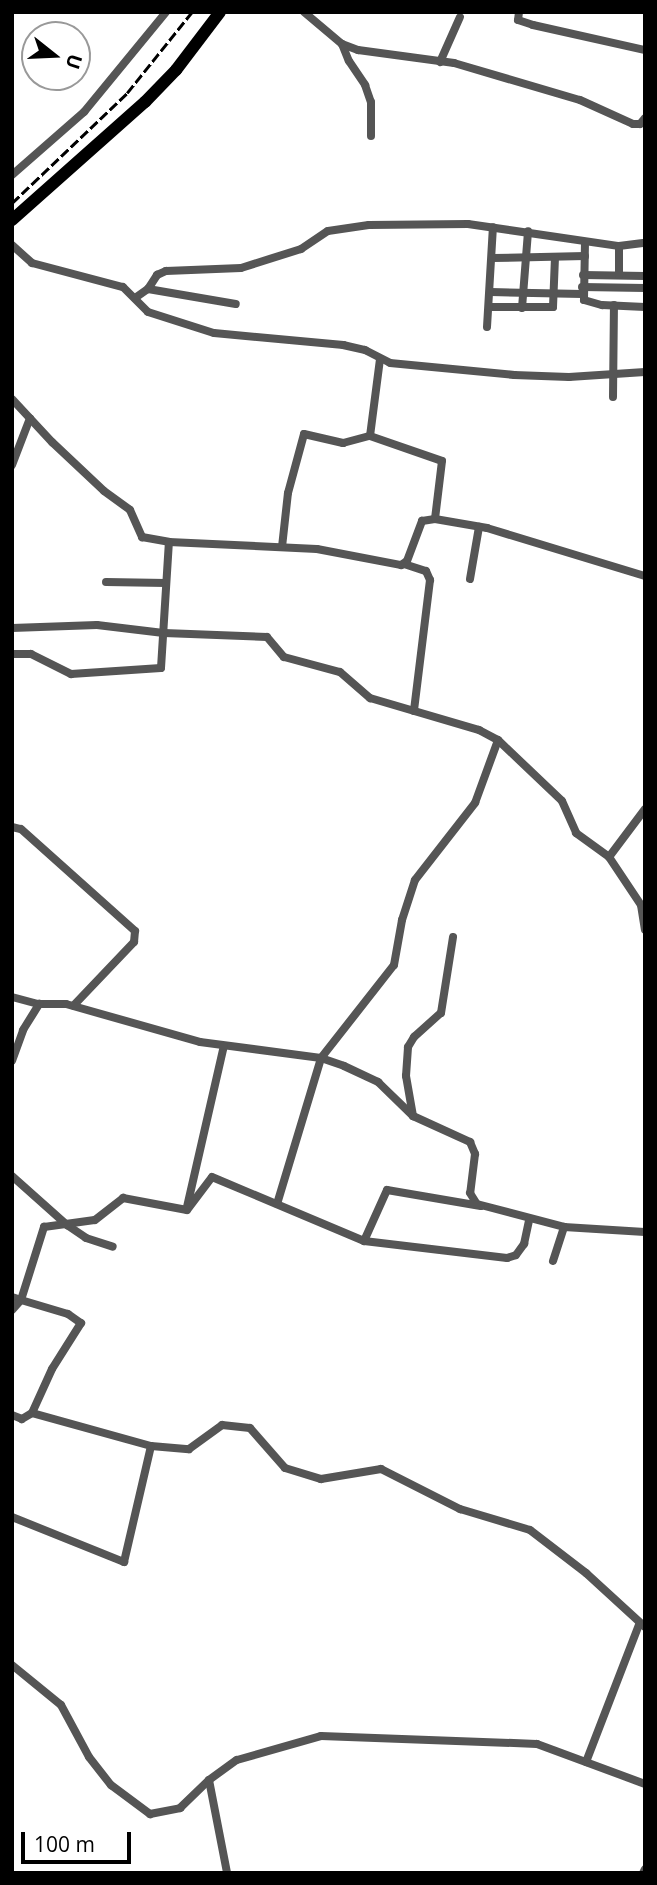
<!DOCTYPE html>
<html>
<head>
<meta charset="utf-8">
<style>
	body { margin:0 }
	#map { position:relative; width:657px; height:1885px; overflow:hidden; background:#fff; font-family:"Open Sans",sans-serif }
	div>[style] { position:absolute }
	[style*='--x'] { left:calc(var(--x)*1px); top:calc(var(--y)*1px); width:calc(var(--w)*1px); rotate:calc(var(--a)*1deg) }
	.street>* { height:8px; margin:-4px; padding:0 4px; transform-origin:4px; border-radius:4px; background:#555 }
	.primary>* { height:12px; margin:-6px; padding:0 6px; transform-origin:6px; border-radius:6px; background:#000 }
	.rail>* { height:2.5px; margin-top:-1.25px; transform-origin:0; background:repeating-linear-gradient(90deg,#000 0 10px,transparent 0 13.5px) }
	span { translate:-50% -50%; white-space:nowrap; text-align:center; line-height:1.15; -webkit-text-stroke:5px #fff; paint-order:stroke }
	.frame { position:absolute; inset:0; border:14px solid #000; pointer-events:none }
	.north { position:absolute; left:21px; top:21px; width:70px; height:70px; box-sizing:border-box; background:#fff; border:2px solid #999; border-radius:50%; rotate:108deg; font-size:19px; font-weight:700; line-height:28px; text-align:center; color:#000 }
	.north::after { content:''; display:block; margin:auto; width:24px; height:32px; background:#000; clip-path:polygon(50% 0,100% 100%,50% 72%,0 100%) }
	.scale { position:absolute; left:21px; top:1832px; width:110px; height:32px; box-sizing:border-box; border:4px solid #000; border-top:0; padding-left:9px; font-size:21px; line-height:24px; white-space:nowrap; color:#000; -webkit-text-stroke:5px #fff; paint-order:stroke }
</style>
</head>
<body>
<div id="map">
	<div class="street">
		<div style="--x:304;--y:12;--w:50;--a:40.1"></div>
		<div style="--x:342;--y:44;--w:17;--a:21"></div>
		<div style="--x:358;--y:50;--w:97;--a:7.7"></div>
		<div style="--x:454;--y:63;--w:131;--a:16.4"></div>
		<div style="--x:580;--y:100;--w:58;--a:24.4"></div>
		<div style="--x:633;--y:124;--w:7;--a:0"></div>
		<div style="--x:640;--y:124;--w:8;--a:-50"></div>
		<div style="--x:519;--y:12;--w:8;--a:97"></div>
		<div style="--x:518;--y:20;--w:16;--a:18"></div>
		<div style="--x:533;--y:25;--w:115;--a:12.6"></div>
		<div style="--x:342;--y:44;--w:18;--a:68"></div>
		<div style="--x:349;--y:61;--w:29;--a:56"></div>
		<div style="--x:365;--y:85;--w:18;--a:71"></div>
		<div style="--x:371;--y:102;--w:34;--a:90"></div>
		<div style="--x:440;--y:62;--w:49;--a:-66"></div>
		<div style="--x:12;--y:175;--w:96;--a:-41.2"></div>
		<div style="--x:84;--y:112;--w:129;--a:-50.6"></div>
		<div style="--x:585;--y:242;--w:58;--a:91"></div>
		<div style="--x:584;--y:300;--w:19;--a:16"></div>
		<div style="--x:602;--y:305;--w:43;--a:2.7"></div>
		<div style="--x:12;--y:245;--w:27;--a:42"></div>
		<div style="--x:32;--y:263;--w:94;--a:14.8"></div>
		<div style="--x:123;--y:287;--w:35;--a:45"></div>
		<div style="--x:148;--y:312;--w:69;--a:17.7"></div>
		<div style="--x:214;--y:333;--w:130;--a:5.3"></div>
		<div style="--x:343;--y:345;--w:23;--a:13"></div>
		<div style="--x:365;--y:350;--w:28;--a:27"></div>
		<div style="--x:390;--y:363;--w:125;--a:5.5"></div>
		<div style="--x:514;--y:375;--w:55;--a:2.1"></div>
		<div style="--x:569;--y:377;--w:76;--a:-3.8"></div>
		<div style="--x:493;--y:258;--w:92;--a:-1.2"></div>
		<div style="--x:583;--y:275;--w:62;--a:0.9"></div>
		<div style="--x:619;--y:275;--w:29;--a:-90"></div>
		<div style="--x:582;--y:287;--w:63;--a:0.9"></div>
		<div style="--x:148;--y:289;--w:89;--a:9.7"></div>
		<div style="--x:491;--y:292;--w:91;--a:1.3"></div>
		<div style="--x:135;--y:298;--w:16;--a:-35"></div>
		<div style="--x:148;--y:289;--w:17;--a:-57"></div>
		<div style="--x:157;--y:275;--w:10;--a:-24"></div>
		<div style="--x:166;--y:271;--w:75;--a:-2.3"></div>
		<div style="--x:241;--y:268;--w:63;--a:-17.6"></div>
		<div style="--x:301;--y:249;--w:32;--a:-34"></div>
		<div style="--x:328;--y:231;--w:41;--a:-8.3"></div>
		<div style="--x:369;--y:225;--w:99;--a:-0.6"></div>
		<div style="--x:468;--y:224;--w:153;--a:8.3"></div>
		<div style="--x:619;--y:246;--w:26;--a:-7"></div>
		<div style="--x:489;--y:307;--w:64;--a:0"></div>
		<div style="--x:553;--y:307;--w:50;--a:-87.7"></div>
		<div style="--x:522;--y:308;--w:77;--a:-85.5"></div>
		<div style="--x:487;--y:327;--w:100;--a:-86.6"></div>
		<div style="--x:613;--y:397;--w:92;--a:-89.4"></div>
		<div style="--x:12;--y:399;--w:59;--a:47.1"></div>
		<div style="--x:52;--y:442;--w:71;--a:43.3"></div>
		<div style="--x:104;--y:491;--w:32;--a:36"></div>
		<div style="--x:130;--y:510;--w:30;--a:66"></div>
		<div style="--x:142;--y:537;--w:27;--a:10"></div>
		<div style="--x:169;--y:542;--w:148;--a:2.7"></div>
		<div style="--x:317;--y:549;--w:86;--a:10.8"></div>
		<div style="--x:401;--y:565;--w:7;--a:-34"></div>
		<div style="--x:407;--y:561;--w:43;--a:-69.4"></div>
		<div style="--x:422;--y:521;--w:13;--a:-9"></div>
		<div style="--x:435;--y:519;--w:53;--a:9.8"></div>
		<div style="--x:487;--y:528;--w:165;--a:16.9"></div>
		<div style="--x:370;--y:436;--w:76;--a:19.1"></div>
		<div style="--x:442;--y:461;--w:58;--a:96.9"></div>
		<div style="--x:12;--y:465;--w:50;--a:-69"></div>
		<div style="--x:282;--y:547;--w:54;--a:-83.7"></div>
		<div style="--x:288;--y:493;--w:61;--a:-74.8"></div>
		<div style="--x:304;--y:434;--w:40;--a:13"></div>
		<div style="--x:343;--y:443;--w:28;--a:-15"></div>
		<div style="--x:370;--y:436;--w:78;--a:-82.6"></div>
		<div style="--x:404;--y:564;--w:23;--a:18"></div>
		<div style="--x:426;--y:571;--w:10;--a:66"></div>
		<div style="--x:430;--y:580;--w:132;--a:97"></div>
		<div style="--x:470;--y:579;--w:53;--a:-80.2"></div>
		<div style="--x:106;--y:582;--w:60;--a:1"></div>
		<div style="--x:12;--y:628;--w:85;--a:-2"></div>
		<div style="--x:97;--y:625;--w:67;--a:6.8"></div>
		<div style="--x:164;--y:633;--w:103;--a:2.2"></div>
		<div style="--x:267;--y:637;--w:26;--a:50"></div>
		<div style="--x:284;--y:657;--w:58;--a:15"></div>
		<div style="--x:340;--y:672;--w:40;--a:41"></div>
		<div style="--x:370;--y:698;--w:114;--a:16.4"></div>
		<div style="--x:479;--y:730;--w:21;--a:28"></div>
		<div style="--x:498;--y:740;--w:88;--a:43.6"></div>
		<div style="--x:562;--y:801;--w:35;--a:66"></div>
		<div style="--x:576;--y:833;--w:41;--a:36"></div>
		<div style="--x:609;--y:857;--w:58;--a:56.3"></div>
		<div style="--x:641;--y:905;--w:25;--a:81"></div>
		<div style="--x:12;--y:654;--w:19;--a:0"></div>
		<div style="--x:31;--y:654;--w:45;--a:26.6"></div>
		<div style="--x:71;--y:674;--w:90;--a:-3.8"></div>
		<div style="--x:161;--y:668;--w:126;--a:-86.4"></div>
		<div style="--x:12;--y:827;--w:9;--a:13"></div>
		<div style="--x:21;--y:829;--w:153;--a:41.8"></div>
		<div style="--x:135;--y:931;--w:11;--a:95"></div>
		<div style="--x:134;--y:942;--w:88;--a:133.6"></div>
		<div style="--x:609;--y:857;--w:60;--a:-53.1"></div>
		<div style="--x:12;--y:997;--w:28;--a:15"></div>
		<div style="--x:39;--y:1004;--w:27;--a:0"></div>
		<div style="--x:66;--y:1004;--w:139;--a:15.8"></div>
		<div style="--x:200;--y:1042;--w:122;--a:7.5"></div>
		<div style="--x:321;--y:1058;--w:24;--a:19"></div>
		<div style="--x:344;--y:1066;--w:38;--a:25"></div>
		<div style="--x:378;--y:1082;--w:49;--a:44.2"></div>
		<div style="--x:413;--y:1116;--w:63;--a:24.5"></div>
		<div style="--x:470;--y:1142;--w:13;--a:67"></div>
		<div style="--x:475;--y:1154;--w:39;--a:97"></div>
		<div style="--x:470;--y:1193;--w:13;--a:58"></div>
		<div style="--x:477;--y:1204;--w:90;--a:14.8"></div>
		<div style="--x:564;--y:1227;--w:81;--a:3.5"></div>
		<div style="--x:12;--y:1061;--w:33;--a:-70"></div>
		<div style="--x:23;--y:1030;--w:31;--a:-58"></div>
		<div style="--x:413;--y:1116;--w:41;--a:-99.9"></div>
		<div style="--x:406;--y:1076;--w:29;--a:-86"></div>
		<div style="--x:408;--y:1047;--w:12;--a:-59"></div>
		<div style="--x:414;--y:1037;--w:36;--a:-42"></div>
		<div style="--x:441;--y:1013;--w:77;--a:-81"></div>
		<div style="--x:12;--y:1176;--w:74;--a:41.7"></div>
		<div style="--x:67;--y:1225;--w:23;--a:34"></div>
		<div style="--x:86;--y:1238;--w:28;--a:18"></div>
		<div style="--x:277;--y:1204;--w:152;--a:-73.2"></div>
		<div style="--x:321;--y:1058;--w:118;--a:-51.9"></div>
		<div style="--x:394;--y:965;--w:46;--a:-79.9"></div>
		<div style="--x:402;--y:920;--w:42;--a:-72"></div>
		<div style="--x:415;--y:880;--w:98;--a:-52.1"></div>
		<div style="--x:475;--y:803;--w:67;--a:-69.9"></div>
		<div style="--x:187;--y:1207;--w:165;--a:-77.1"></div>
		<div style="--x:364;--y:1241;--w:56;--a:-65.7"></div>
		<div style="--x:387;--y:1190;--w:95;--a:9.7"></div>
		<div style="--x:553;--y:1261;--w:36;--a:-72"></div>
		<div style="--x:12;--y:1297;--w:9;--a:18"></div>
		<div style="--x:21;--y:1300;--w:77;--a:-72.5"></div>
		<div style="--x:44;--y:1227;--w:51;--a:-7.8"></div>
		<div style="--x:95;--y:1220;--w:36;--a:-38"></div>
		<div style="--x:123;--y:1198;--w:65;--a:10.6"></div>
		<div style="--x:187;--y:1210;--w:41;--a:-52.9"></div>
		<div style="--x:212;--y:1177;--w:165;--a:22.8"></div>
		<div style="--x:364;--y:1241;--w:144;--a:6.8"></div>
		<div style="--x:507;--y:1258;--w:9;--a:-18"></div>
		<div style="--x:516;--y:1255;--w:14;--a:-54"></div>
		<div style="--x:524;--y:1244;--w:25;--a:-78"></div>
		<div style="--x:12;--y:1310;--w:13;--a:-48"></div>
		<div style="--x:21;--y:1300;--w:49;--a:16.6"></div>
		<div style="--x:68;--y:1314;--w:16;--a:35"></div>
		<div style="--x:81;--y:1323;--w:54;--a:122.2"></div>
		<div style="--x:52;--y:1369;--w:48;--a:114.4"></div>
		<div style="--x:32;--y:1413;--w:12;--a:149"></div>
		<div style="--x:22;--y:1419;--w:11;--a:-158"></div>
		<div style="--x:151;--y:1446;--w:38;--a:5"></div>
		<div style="--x:189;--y:1449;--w:41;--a:-36"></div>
		<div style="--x:222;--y:1425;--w:28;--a:6"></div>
		<div style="--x:250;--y:1428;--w:53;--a:48.8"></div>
		<div style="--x:285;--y:1468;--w:38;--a:17"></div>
		<div style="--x:321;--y:1479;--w:61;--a:-9.5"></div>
		<div style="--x:381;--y:1469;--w:89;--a:26.9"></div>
		<div style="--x:460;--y:1509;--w:73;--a:16.7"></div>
		<div style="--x:530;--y:1530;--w:71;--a:37.5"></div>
		<div style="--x:586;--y:1573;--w:80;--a:42.5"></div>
		<div style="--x:12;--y:1517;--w:121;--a:21.9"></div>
		<div style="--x:124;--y:1562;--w:119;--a:-76.9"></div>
		<div style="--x:151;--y:1446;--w:123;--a:-164.5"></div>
		<div style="--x:12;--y:1665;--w:63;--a:39.2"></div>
		<div style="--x:61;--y:1705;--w:59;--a:61.7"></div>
		<div style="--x:89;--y:1757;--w:36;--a:52"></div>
		<div style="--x:111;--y:1785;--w:49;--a:36.6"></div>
		<div style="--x:150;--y:1814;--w:31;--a:-11"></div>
		<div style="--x:180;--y:1808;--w:40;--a:-44"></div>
		<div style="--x:209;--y:1780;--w:34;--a:-36"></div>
		<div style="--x:237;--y:1760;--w:87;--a:-15.9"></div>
		<div style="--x:321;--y:1736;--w:216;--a:2.1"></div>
		<div style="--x:537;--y:1744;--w:115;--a:20.3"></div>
		<div style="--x:586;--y:1762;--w:147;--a:-68.9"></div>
		<div style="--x:209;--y:1780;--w:95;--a:79"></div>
		<div style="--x:643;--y:1873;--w:4;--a:-63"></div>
	</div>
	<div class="primary">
		<div style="--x:12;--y:220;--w:178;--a:-41.6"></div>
		<div style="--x:145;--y:102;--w:45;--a:-45.9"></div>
		<div style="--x:176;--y:70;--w:73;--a:-52.8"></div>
	</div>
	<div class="rail">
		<div style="--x:12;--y:203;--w:159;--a:-43.7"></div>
		<div style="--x:127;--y:93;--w:104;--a:-51.3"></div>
	</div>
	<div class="frame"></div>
	<div class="north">U</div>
	<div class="scale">100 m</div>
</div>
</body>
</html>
